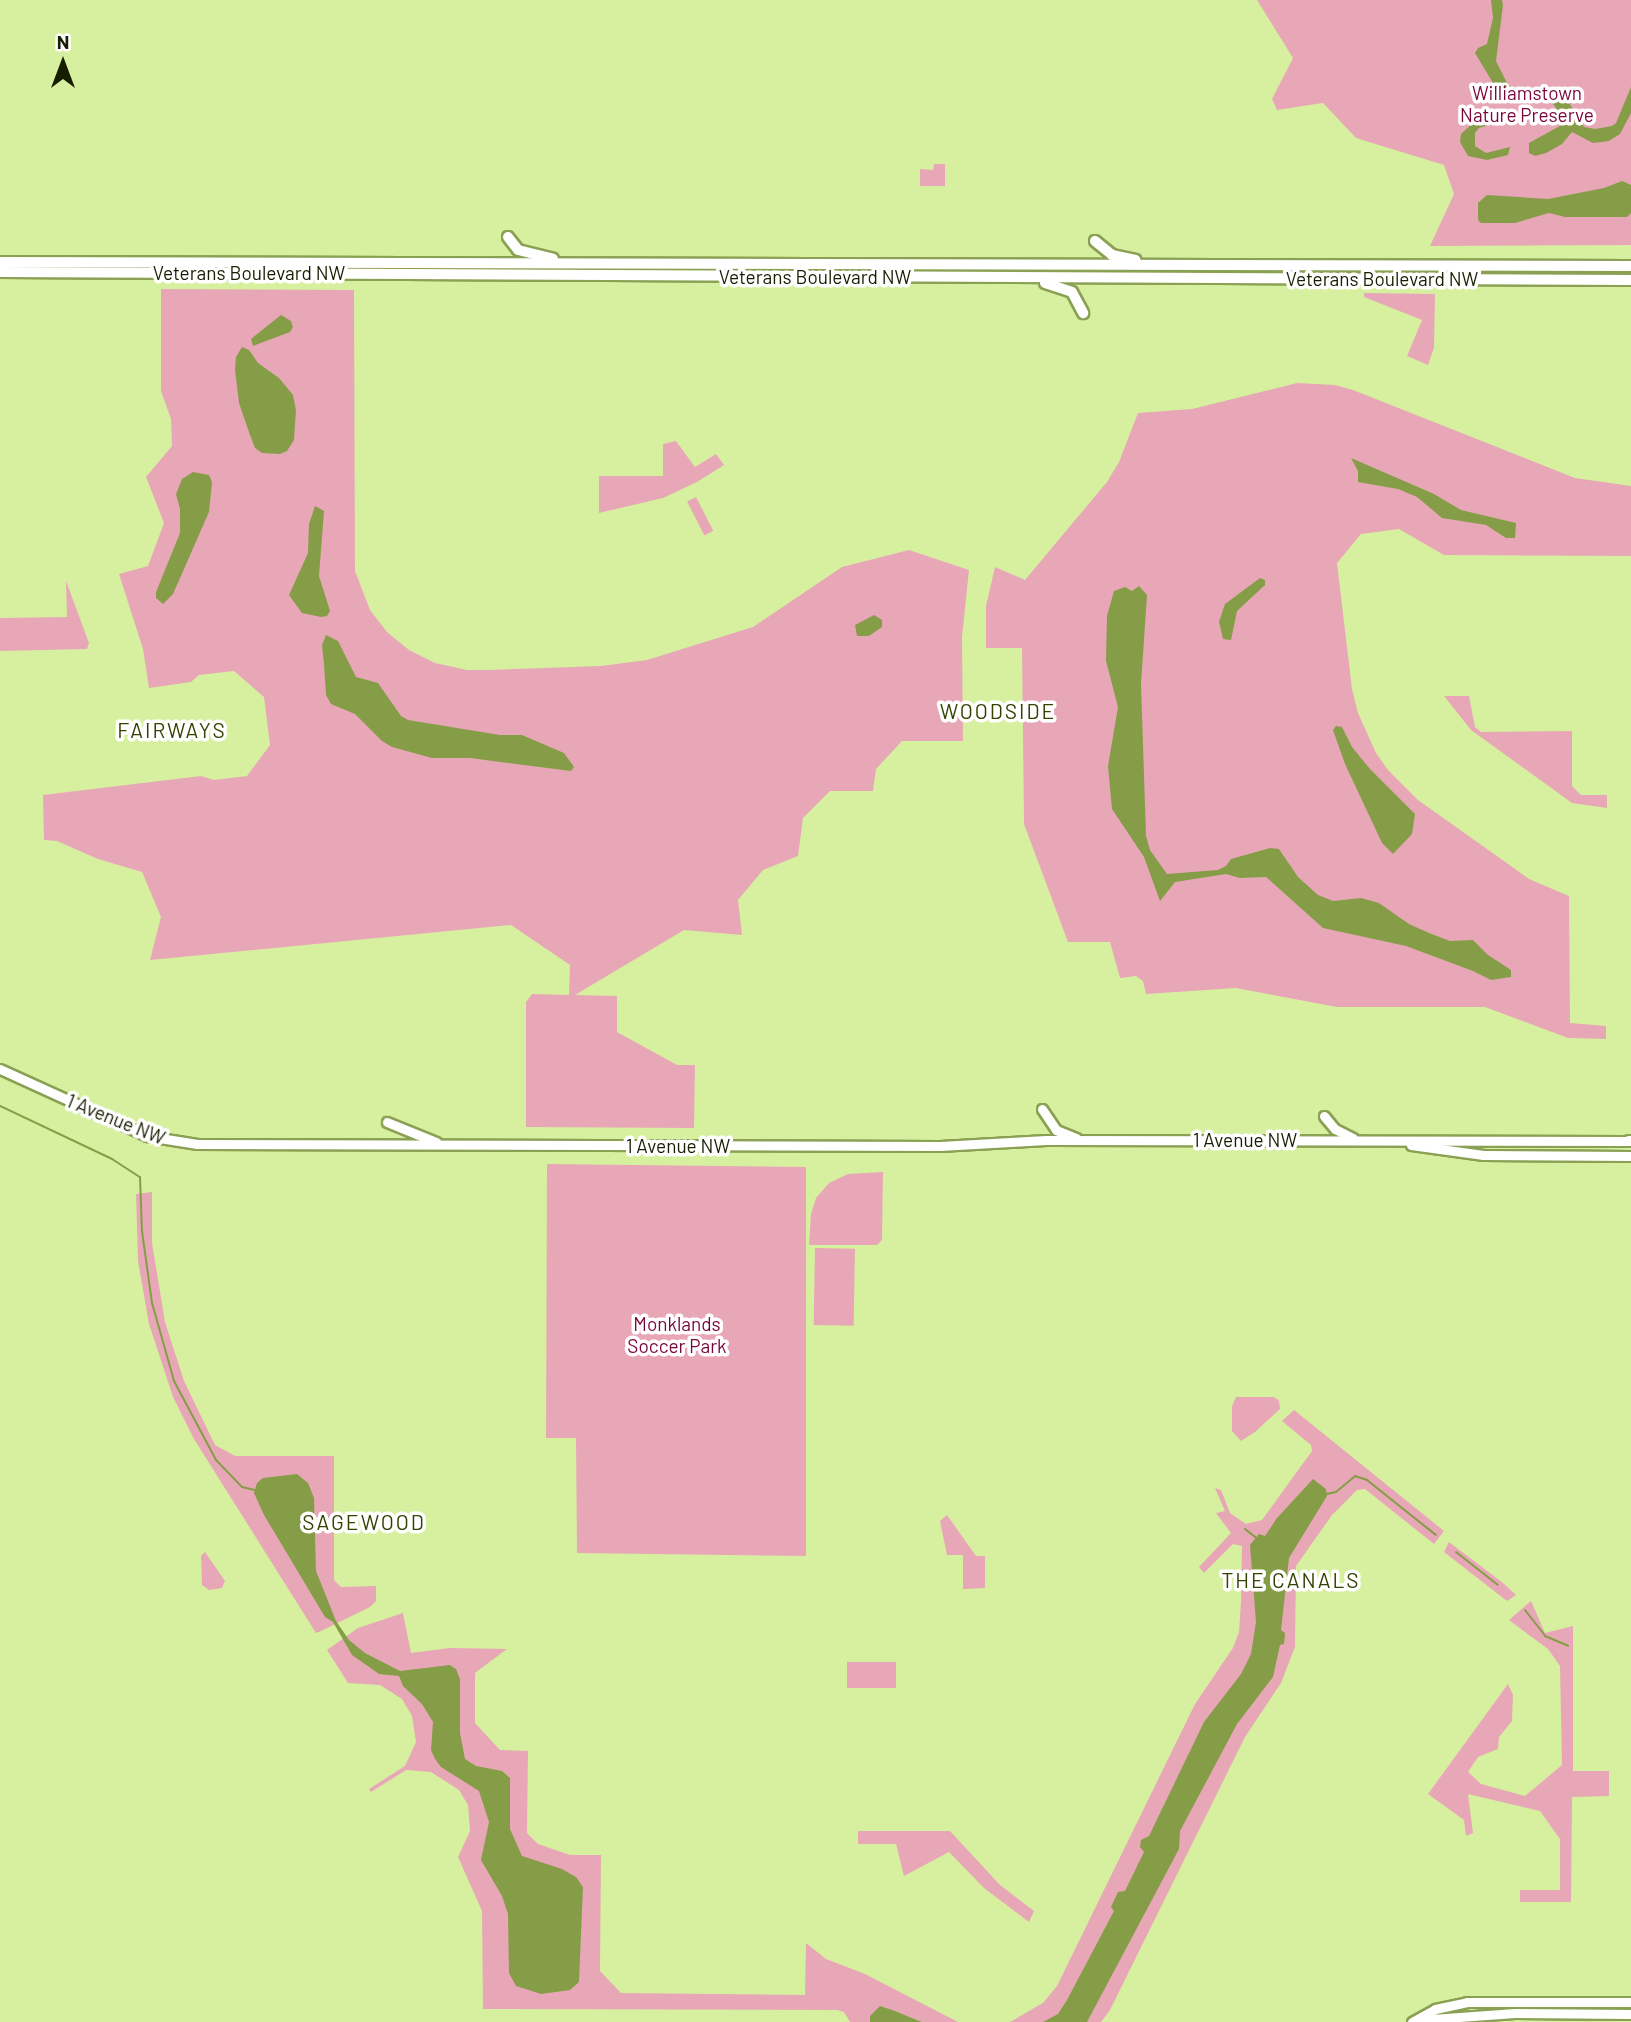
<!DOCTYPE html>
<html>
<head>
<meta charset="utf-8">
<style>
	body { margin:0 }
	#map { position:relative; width:1631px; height:2022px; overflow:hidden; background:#d7f0a0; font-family:Barlow,sans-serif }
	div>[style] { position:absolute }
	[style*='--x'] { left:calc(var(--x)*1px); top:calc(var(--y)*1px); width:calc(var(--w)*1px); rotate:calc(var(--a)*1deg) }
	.green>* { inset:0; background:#e8a7b7; transform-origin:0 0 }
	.water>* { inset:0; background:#859d46 }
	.stream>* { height:2px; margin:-1px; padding:0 1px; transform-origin:1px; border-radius:1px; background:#859d46 }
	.roads { filter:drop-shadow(2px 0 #8aa053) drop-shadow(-2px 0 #8aa053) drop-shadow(0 2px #8aa053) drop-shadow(0 -2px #8aa053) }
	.minor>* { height:9px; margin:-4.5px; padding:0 4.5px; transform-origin:4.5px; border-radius:4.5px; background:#fff }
	.major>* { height:10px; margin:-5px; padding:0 5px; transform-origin:5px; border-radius:5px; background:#fff }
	span { translate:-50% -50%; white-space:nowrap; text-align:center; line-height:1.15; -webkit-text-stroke:7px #fff; paint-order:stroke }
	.park-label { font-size:19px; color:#79053a }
	.street-label { font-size:19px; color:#171e00 }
	.neighbourhood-label { font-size:21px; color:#344202; letter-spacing:2px }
	.north { position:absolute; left:28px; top:28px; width:70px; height:70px; -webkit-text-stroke:5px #fff; paint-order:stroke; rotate:0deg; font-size:19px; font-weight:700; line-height:28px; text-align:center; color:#171e00 }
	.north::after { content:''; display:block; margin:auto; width:24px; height:32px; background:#171e00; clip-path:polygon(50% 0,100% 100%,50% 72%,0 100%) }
</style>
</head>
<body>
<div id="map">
	<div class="green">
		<div style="clip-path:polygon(1257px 0,1631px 0,1631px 245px,1430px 246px,1454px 194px,1444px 165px,1356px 138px,1323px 103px,1277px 110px,1272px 99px,1293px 58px)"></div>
		<div style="clip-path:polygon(934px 164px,945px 164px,945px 186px,920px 186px,920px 169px,933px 170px)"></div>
		<div style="clip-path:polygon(161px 289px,354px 290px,355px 571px,370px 610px,387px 632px,409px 650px,435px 663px,467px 670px,488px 670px,601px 666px,647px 660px,753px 627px,842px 567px,909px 550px,969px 570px,962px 637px,963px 741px,902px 741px,876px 769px,873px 791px,830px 791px,803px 818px,798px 856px,763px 870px,738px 900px,742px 935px,684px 930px,575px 995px,617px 996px,617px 1032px,677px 1065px,695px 1065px,694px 1128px,526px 1127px,526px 1002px,532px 994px,569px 995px,570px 965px,511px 925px,150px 960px,161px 917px,142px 872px,98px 859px,57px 841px,44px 840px,43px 795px,201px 776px,214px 780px,247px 776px,270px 745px,264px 697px,234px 671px,199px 675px,191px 682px,149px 688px,143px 649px,119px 574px,148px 566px,164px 523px,146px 477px,172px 446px,171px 419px,161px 391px)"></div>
		<div style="clip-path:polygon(1364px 293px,1435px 294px,1434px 348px,1428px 365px,1407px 356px,1422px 320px,1364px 297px)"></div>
		<div style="clip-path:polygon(1297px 383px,1335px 385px,1353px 390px,1575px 478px,1631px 486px,1631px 556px,1444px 555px,1399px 529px,1361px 534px,1337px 563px,1352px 689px,1358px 713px,1376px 753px,1388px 770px,1418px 800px,1529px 879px,1569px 896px,1570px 1023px,1606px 1026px,1606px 1039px,1568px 1038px,1485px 1007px,1337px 1007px,1236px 988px,1146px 994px,1143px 981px,1136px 976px,1120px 978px,1110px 942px,1068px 942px,1024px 824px,1022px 648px,986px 648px,986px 606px,995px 567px,1025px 580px,1107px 482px,1119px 462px,1138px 413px,1192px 409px)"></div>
		<div style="clip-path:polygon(676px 441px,695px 467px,716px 454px,724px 465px,697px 482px,663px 498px,599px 513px,599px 476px,663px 476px,663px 444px)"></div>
		<div style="left:696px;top:497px;width:38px;height:10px;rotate:63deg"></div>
		<div style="clip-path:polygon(66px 581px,89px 643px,87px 649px,0 651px,0 618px,67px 617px)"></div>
		<div style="clip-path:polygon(1444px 696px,1469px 696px,1475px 727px,1481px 732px,1572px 731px,1572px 786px,1581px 795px,1607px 795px,1607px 808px,1572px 803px,1471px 730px)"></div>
		<div style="clip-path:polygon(547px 1164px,806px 1167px,806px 1556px,577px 1553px,576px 1438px,546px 1438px)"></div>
		<div style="clip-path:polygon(883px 1172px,882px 1240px,877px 1245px,809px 1245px,811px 1214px,816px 1198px,829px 1183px,848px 1174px)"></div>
		<div style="clip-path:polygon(152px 1192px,152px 1243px,165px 1322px,184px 1381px,215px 1445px,235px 1456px,334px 1456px,334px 1580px,341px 1587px,376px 1586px,376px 1601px,370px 1607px,319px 1632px,316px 1633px,194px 1439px,173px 1397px,149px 1324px,138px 1261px,136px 1194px)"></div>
		<div style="left:815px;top:1248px;width:40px;height:77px;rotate:1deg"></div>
		<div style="clip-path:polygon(1236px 1397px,1274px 1397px,1279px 1401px,1280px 1409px,1255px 1432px,1241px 1441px,1232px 1431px,1232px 1406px)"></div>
		<div style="clip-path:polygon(1294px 1410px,1444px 1531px,1434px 1544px,1365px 1489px,1357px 1490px,1332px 1515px,1296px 1566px,1295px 1647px,1281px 1683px,1245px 1737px,1110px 2010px,1101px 2022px,1010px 2022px,1043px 2003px,1057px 1986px,1195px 1704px,1233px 1648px,1239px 1632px,1241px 1602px,1242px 1546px,1233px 1544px,1204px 1573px,1199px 1567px,1231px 1533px,1216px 1513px,1225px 1511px,1215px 1488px,1221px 1490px,1230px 1513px,1246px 1524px,1262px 1520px,1312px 1451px,1311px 1445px,1282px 1421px)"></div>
		<div style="clip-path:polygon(947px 1515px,976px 1556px,985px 1556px,985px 1588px,963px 1589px,963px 1555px,947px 1555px,940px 1521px)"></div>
		<div style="clip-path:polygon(1449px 1542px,1503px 1583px,1516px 1595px,1507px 1601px,1444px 1552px)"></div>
		<div style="clip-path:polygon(205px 1552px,225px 1581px,222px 1588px,209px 1590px,202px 1585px,201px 1556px)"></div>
		<div style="clip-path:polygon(1531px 1601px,1545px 1633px,1573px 1626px,1573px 1771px,1609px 1771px,1609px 1796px,1572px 1797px,1571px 1902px,1520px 1902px,1520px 1890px,1560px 1890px,1560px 1839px,1540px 1811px,1468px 1794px,1473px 1833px,1466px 1836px,1464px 1820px,1428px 1794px,1508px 1684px,1513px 1695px,1512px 1721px,1499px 1737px,1498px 1749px,1478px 1757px,1468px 1772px,1481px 1784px,1525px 1796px,1562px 1765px,1560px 1666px,1548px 1649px,1509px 1620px)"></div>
		<div style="clip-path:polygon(403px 1613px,411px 1653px,450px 1648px,507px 1649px,475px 1673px,475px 1723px,500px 1750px,528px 1751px,527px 1833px,538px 1844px,570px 1855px,601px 1855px,600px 1971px,621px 1993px,805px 1995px,806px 1943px,826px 1959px,865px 1974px,958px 2022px,922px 2022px,895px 2011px,870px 2016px,870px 2022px,850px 2022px,844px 2012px,837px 2010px,483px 2009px,482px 1911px,458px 1857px,470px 1831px,468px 1805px,459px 1790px,431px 1772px,406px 1770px,371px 1792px,369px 1789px,405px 1766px,416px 1742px,412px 1716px,402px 1699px,380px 1685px,348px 1683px,327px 1650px,358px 1628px)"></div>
		<div style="left:847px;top:1662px;width:49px;height:26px"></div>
		<div style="clip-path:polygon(858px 1831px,950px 1831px,1000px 1885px,1034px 1911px,1029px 1922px,984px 1888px,949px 1852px,904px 1876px,896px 1844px,858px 1844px)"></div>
	</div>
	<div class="water">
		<div style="clip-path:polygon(1491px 0,1502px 0,1503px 5px,1496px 61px,1508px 85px,1522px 92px,1554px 91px,1568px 101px,1584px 127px,1595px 129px,1612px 126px,1616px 123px,1631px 87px,1631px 113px,1620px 134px,1609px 141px,1593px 143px,1572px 132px,1562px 144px,1546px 153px,1535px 156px,1529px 153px,1529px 143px,1567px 122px,1549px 99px,1519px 102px,1506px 98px,1496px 88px,1475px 53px,1478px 48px,1487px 44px,1493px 18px)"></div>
		<div style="clip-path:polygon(1493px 116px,1512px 119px,1509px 123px,1500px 122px,1479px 128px,1475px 133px,1475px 146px,1486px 153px,1510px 147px,1508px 155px,1487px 160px,1468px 156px,1460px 142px,1461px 134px,1475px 121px)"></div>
		<div style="clip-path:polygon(1622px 181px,1631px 185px,1631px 213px,1627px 217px,1565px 217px,1549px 213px,1515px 223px,1481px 223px,1478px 220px,1478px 203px,1487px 195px,1548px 199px,1604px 188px)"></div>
		<div style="clip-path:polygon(281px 315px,291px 321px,293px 327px,290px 332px,253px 346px,251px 339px)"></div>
		<div style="clip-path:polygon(242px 347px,249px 350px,258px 363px,279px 378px,293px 395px,296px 410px,294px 440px,287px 451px,280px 454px,262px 453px,255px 448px,250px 435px,239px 403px,235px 370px,236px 357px)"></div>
		<div style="clip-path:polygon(1351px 458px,1434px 494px,1461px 510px,1516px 523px,1515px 538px,1506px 538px,1486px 525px,1442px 518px,1417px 497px,1398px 489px,1358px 482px,1358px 471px)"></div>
		<div style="clip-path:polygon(193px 472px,209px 475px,212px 482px,209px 512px,173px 594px,163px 604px,156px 598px,156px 592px,180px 533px,180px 509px,176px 494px,182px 479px)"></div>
		<div style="clip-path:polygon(315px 506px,324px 511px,319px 576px,330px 611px,327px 616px,321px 617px,302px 613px,289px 595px,308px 553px,309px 524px)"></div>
		<div style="clip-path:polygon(1260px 578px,1265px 580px,1265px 585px,1237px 611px,1231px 640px,1223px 639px,1219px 622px,1225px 604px)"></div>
		<div style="clip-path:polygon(1139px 586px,1147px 595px,1141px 684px,1146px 836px,1150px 850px,1167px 874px,1218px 870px,1226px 866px,1231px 859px,1270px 848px,1279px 849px,1298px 877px,1318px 895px,1333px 901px,1361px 898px,1379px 903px,1409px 924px,1429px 933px,1450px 941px,1473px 940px,1488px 955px,1511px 970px,1511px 977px,1491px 980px,1473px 971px,1406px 946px,1323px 928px,1266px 877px,1240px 878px,1226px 874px,1175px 882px,1160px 901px,1144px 857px,1112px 809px,1108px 766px,1118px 707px,1106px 661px,1107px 616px,1114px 591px,1125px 587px,1132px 591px)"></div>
		<div style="clip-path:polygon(874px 615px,882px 620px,882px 627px,869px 636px,857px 636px,855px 625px)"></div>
		<div style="clip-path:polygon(326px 635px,338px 641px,356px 677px,378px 683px,401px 716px,408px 720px,500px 735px,522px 735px,564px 753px,574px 767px,571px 771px,470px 758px,432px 758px,392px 747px,382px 741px,355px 714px,331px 704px,326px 695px,324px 664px,322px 645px)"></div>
		<div style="clip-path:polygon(1336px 726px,1342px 727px,1352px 747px,1370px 769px,1415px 814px,1412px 834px,1393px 854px,1382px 843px,1345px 764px,1333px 730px)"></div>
		<div style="clip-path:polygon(297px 1474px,308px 1483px,314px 1498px,316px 1571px,336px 1621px,349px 1640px,365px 1653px,400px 1671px,450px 1665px,456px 1669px,460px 1679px,460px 1733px,465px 1759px,476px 1766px,502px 1771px,510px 1778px,510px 1829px,522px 1856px,562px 1869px,576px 1877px,583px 1887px,579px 1982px,570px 1990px,541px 1994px,516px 1986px,509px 1973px,508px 1914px,502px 1896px,481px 1860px,489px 1822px,479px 1791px,441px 1767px,435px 1759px,431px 1750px,433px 1722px,422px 1704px,403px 1686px,399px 1676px,379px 1674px,352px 1655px,333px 1622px,325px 1617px,264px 1515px,254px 1493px,257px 1483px,263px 1478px)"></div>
		<div style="clip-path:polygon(1313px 1479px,1326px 1489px,1327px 1496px,1289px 1558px,1281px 1630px,1285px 1633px,1284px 1644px,1280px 1645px,1273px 1677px,1237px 1724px,1180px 1831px,1179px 1849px,1087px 2022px,1043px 2022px,1058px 2014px,1067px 2000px,1114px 1911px,1111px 1907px,1118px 1892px,1125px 1891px,1144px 1852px,1140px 1847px,1141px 1840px,1149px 1836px,1204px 1722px,1241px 1674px,1251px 1654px,1256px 1622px,1250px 1545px,1259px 1534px,1265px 1536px,1277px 1518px)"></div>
		<div style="clip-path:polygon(880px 2006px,895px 2011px,922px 2022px,870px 2022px,870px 2016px)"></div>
	</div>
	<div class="stream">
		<div style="--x:0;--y:1106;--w:124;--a:25.3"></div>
		<div style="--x:112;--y:1159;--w:33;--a:33"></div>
		<div style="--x:140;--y:1177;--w:54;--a:87.9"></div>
		<div style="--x:142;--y:1231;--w:73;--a:82.1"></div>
		<div style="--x:152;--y:1303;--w:81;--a:74.2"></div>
		<div style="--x:174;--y:1381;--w:89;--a:62"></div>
		<div style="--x:216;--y:1460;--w:37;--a:46"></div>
		<div style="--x:242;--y:1487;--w:13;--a:13"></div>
		<div style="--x:1327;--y:1494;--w:9;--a:-13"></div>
		<div style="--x:1336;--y:1492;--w:25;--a:-40"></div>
		<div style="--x:1355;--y:1476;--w:13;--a:18"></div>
		<div style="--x:1367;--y:1480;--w:88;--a:38.6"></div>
		<div style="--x:1245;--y:1529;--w:16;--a:38"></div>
		<div style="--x:1456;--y:1552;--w:53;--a:38.2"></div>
		<div style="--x:1525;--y:1610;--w:33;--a:52"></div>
		<div style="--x:1545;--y:1636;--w:25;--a:23"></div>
	</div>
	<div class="roads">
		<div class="minor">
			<div style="--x:0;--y:1069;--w:162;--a:24.5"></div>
			<div style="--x:147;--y:1136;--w:51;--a:9.1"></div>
			<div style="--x:197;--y:1144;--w:743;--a:0.15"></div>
			<div style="--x:940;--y:1146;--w:106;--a:-3.2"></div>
			<div style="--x:1046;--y:1140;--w:585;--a:0.1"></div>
			<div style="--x:1042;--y:1109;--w:25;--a:56"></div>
			<div style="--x:1056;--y:1130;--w:22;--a:22"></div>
			<div style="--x:1324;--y:1116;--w:17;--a:50"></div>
			<div style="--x:1335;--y:1129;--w:20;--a:27"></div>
			<div style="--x:387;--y:1122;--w:53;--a:22.2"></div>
			<div style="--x:1411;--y:1145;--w:73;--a:7.9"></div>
			<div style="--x:1483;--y:1155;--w:148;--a:0.4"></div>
			<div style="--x:1418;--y:2020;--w:97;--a:-4.1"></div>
			<div style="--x:1515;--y:2013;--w:116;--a:0.5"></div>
			<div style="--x:1412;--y:2022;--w:26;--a:-29"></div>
			<div style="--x:1435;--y:2009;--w:33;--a:-12"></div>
			<div style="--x:1467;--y:2002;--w:164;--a:0"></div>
		</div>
		<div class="major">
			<div style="--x:508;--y:237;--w:16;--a:52"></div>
			<div style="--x:518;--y:250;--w:36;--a:14"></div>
			<div style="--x:1095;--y:241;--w:22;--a:39"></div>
			<div style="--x:1112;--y:255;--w:24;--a:12"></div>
			<div style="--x:0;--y:262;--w:1631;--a:0.14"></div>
			<div style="--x:0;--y:272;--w:1631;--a:0.28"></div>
			<div style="--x:1045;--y:283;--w:28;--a:18"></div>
			<div style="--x:1072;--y:292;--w:24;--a:62"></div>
			<div style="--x:1629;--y:1141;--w:2;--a:0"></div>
		</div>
	</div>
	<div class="park-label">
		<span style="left:1527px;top:104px">Williamstown<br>Nature Preserve</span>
		<span style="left:677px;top:1335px">Monklands<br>Soccer Park</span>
	</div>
	<div class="street-label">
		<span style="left:249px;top:273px">Veterans Boulevard NW</span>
		<span style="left:815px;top:277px">Veterans Boulevard NW</span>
		<span style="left:1382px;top:279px">Veterans Boulevard NW</span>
		<span style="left:116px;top:1119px;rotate:22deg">1 Avenue NW</span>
		<span style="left:1245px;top:1140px">1 Avenue NW</span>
		<span style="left:678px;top:1146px">1 Avenue NW</span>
	</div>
	<div class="neighbourhood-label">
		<span style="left:998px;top:711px">WOODSIDE</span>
		<span style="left:172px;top:730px">FAIRWAYS</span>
		<span style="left:364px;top:1522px">SAGEWOOD</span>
		<span style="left:1291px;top:1580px">THE CANALS</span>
	</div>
	<div class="north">N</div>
</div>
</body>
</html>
